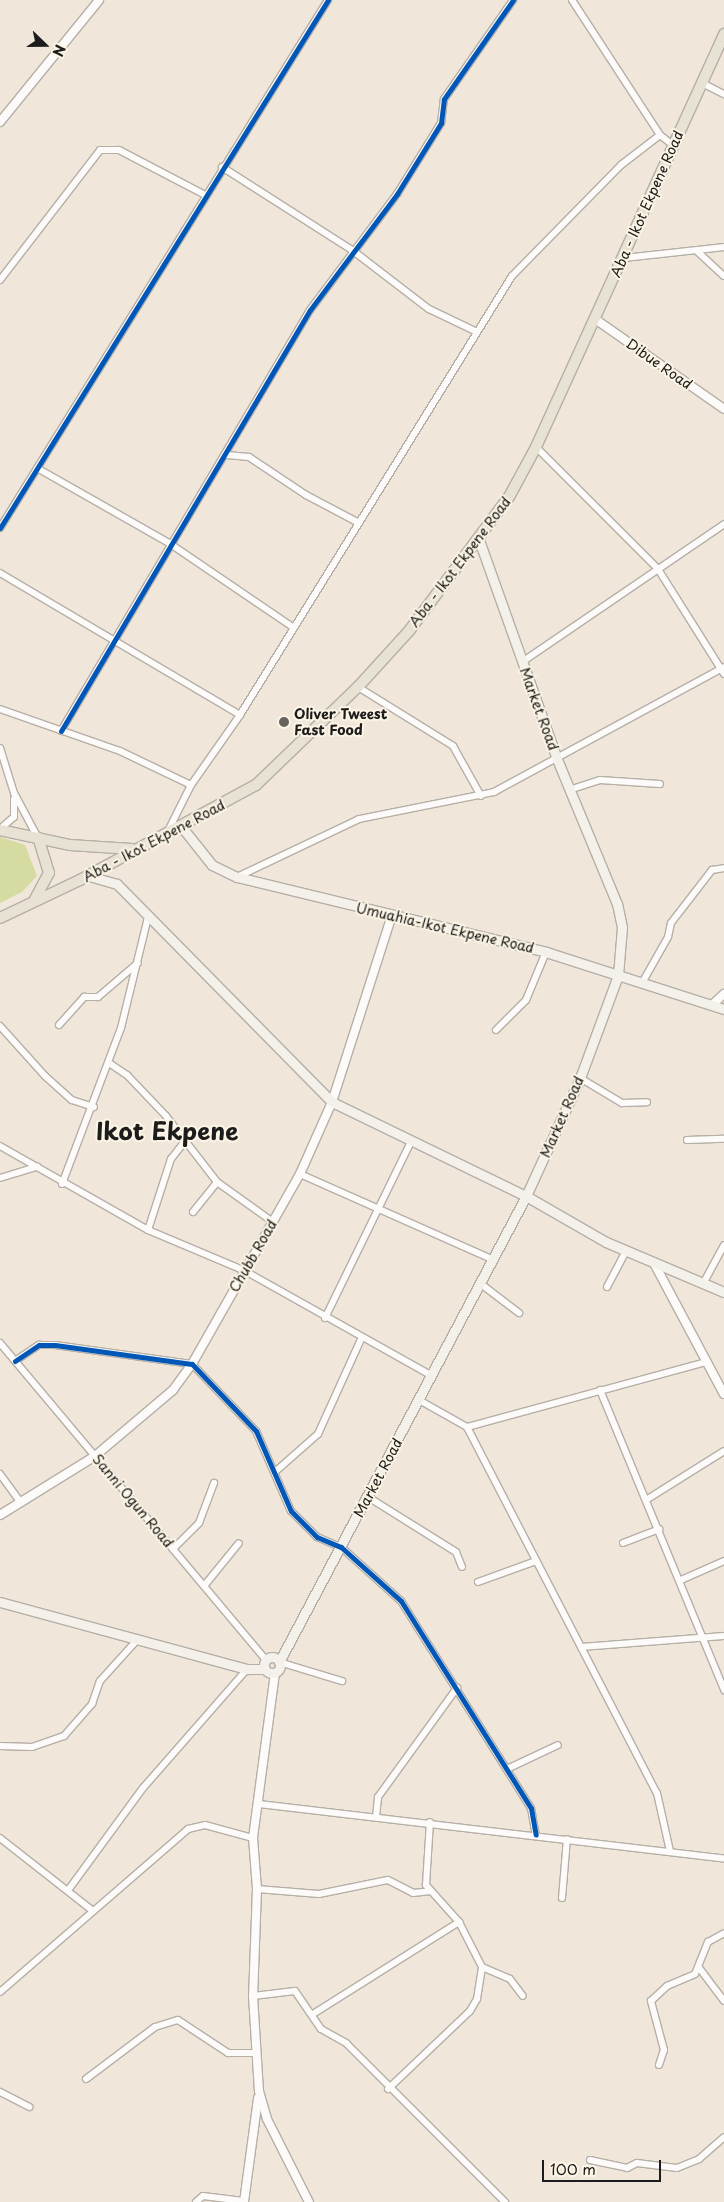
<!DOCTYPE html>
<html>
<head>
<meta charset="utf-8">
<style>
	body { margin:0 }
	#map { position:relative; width:724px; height:2202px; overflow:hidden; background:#f0e7da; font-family:"Playpen Sans",sans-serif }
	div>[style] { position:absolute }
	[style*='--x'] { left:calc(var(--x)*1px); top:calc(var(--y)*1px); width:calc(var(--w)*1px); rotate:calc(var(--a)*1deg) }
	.green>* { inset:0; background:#d6dba1 }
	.roads { filter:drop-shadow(1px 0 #b5afa7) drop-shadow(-1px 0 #b5afa7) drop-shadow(0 1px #b5afa7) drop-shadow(0 -1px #b5afa7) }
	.minor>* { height:6px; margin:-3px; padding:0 3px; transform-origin:3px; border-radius:3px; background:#fdfbf9 }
	.tertiary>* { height:8px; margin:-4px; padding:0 4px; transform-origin:4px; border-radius:4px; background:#fdfbf9 }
	.secondary>* { height:9px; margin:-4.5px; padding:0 4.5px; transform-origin:4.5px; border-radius:4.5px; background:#f4f1eb }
	.secondary>.ring { margin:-4.5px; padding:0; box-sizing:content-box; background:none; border:9px solid #f4f1eb; border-radius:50% }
	.trunk>* { height:10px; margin:-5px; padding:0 5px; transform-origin:5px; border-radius:5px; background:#e8e2d5 }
	.cycleway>* { height:5px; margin:-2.5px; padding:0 2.5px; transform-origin:2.5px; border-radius:2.5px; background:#0057b8 }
	.dots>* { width:14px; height:14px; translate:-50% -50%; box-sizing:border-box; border:2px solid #fcf5e5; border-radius:50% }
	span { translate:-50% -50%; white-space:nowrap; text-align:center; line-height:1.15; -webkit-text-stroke:4px #fcf5e5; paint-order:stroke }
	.street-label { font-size:14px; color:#1c1c1c }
	.poi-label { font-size:14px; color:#1c1c1c; font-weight:700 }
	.left { translate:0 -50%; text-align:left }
	.town-label { font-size:24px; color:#1c1c1c; font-weight:700 }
	.north { position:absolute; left:20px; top:20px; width:50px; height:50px; -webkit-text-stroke:4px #fcf5e5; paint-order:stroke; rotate:112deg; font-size:14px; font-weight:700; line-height:20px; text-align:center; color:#1c1c1c }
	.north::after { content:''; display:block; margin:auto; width:18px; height:22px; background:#1c1c1c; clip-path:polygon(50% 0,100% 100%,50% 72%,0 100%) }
	.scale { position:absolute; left:542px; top:2160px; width:119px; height:22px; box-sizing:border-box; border:2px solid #1c1c1c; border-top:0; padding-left:6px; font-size:15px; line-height:18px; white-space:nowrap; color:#1c1c1c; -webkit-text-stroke:4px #fcf5e5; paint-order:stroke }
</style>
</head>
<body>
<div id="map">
	<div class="green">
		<div style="clip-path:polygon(0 837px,25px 845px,37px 876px,22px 892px,0 903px)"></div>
	</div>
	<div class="roads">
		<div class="minor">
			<div style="--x:572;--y:0;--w:161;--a:56.9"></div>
			<div style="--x:660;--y:135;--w:16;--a:38"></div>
			<div style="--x:702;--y:83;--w:25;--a:27"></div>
			<div style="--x:222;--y:167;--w:154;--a:32.6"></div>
			<div style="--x:352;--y:250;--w:97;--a:37.5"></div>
			<div style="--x:429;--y:309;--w:51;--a:25.6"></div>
			<div style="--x:698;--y:252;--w:35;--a:43"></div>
			<div style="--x:624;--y:258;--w:101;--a:-6.3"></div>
			<div style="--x:0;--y:280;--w:164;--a:-52.4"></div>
			<div style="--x:100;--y:150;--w:19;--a:0"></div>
			<div style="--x:119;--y:150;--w:97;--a:27.6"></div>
			<div style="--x:536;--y:447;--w:173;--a:45"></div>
			<div style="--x:658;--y:569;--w:124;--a:57.8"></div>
			<div style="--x:227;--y:455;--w:22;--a:5"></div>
			<div style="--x:249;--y:457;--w:69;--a:33.7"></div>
			<div style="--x:306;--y:495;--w:60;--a:27.8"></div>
			<div style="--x:37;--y:468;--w:152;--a:29.6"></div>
			<div style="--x:169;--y:543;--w:151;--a:34.2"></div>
			<div style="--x:0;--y:528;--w:622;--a:-58.15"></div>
			<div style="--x:0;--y:573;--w:279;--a:30.6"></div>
			<div style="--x:522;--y:662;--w:245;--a:-34.3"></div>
			<div style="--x:358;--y:687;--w:112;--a:31.8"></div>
			<div style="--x:453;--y:746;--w:57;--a:60.8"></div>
			<div style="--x:0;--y:709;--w:127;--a:19.3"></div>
			<div style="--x:120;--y:751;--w:79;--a:25.6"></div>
			<div style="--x:61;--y:731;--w:489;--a:-59.4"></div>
			<div style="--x:310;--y:310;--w:145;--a:-53.1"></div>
			<div style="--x:397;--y:194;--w:84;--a:-58.2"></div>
			<div style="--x:441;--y:123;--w:24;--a:-83"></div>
			<div style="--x:444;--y:99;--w:121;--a:-55.1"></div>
			<div style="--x:0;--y:748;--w:47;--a:72.7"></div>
			<div style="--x:14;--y:793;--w:51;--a:61.9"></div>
			<div style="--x:572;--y:789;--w:29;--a:-18"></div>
			<div style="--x:600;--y:780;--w:60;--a:3.8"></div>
			<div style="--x:0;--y:829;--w:18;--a:-41"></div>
			<div style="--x:14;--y:817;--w:18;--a:-90"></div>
			<div style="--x:168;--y:831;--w:51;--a:-63.4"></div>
			<div style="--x:191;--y:785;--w:85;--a:-55"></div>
			<div style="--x:240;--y:715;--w:516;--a:-58.22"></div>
			<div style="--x:512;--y:276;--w:156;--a:-45.5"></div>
			<div style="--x:621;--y:165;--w:49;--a:-37.6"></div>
			<div style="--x:237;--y:877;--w:135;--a:-25.4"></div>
			<div style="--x:359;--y:819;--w:138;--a:-11.3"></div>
			<div style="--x:494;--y:792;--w:262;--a:-28.5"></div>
			<div style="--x:642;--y:983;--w:53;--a:-60.5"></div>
			<div style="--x:668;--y:937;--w:14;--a:-78"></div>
			<div style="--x:671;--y:923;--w:67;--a:-52.3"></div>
			<div style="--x:712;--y:870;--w:12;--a:-9"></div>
			<div style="--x:59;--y:1025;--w:38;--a:-48"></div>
			<div style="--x:84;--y:997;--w:14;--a:0"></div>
			<div style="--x:98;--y:997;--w:52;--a:-40.4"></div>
			<div style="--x:0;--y:1026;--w:67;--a:48"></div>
			<div style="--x:45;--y:1076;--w:36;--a:42"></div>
			<div style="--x:72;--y:1100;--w:23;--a:18"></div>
			<div style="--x:496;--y:1030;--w:42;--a:-45"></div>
			<div style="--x:526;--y:1000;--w:52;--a:-67.4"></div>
			<div style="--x:109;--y:1063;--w:22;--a:34"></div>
			<div style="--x:127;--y:1075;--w:57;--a:46.4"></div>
			<div style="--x:166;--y:1116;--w:83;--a:52.3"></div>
			<div style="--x:217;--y:1182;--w:69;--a:35.5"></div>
			<div style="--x:580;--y:1078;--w:49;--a:30.8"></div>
			<div style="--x:622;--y:1103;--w:25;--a:-2"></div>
			<div style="--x:687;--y:1140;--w:37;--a:-2"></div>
			<div style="--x:0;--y:1146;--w:170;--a:29.6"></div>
			<div style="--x:148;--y:1230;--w:105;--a:22.9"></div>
			<div style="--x:245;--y:1271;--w:214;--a:29.3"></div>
			<div style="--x:300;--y:1174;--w:212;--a:23.9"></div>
			<div style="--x:0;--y:1178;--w:39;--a:-17"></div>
			<div style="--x:62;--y:1184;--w:167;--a:-69.3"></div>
			<div style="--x:121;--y:1028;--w:114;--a:-76.3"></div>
			<div style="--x:193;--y:1212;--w:38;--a:-51"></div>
			<div style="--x:148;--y:1230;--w:75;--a:-72.1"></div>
			<div style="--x:171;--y:1159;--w:23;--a:-52"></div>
			<div style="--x:704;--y:1282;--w:42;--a:-61.6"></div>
			<div style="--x:481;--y:1284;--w:48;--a:37.3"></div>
			<div style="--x:607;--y:1287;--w:41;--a:-62.2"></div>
			<div style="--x:325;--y:1318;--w:198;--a:-64"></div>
			<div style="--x:0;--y:1343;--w:414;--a:50"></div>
			<div style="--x:15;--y:1361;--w:29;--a:-34"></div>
			<div style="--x:39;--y:1345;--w:16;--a:0"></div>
			<div style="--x:55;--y:1345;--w:138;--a:7.9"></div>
			<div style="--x:192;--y:1364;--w:93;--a:46.3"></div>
			<div style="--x:256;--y:1431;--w:87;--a:66.4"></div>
			<div style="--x:291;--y:1511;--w:37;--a:45"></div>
			<div style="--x:317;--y:1537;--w:26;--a:23"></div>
			<div style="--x:341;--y:1547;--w:81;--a:42"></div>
			<div style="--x:401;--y:1601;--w:244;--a:57.9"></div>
			<div style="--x:531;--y:1808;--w:27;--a:80"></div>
			<div style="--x:600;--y:1390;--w:325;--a:67.5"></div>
			<div style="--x:419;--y:1400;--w:55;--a:29.4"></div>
			<div style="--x:467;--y:1427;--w:412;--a:62.6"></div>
			<div style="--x:657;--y:1793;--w:59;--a:77.4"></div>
			<div style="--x:467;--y:1427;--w:249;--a:-15.2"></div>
			<div style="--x:276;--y:1471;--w:56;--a:-41.4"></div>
			<div style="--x:318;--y:1434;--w:104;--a:-65.6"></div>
			<div style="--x:0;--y:1474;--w:36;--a:54"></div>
			<div style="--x:368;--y:1497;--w:104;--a:32"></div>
			<div style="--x:456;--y:1552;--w:16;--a:68"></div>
			<div style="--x:646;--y:1500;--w:92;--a:-32.1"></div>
			<div style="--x:623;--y:1543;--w:39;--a:-21"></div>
			<div style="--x:173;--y:1549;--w:37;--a:-45"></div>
			<div style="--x:199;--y:1523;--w:43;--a:-69.4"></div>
			<div style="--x:681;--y:1580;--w:47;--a:-23.8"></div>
			<div style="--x:478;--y:1582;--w:62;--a:-19.9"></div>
			<div style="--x:204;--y:1586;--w:55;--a:-50.9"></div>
			<div style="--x:581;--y:1647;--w:143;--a:-4.4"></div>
			<div style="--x:279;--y:1662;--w:66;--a:16.8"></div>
			<div style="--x:0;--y:1746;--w:32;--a:2"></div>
			<div style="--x:32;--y:1747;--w:34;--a:-19"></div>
			<div style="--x:64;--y:1736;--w:43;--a:-48.8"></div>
			<div style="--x:92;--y:1704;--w:24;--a:-71"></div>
			<div style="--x:100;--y:1681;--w:57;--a:-47.9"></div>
			<div style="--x:507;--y:1769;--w:56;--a:-25.2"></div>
			<div style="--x:259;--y:1804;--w:468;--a:6.7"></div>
			<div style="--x:376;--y:1817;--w:20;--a:-84"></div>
			<div style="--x:378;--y:1797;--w:135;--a:-54.1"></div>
			<div style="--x:0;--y:1838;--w:118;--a:38.1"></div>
			<div style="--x:69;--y:1889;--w:125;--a:-53.8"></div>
			<div style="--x:143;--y:1788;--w:158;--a:-48.8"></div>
			<div style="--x:257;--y:1889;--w:62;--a:4.6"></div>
			<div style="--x:319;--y:1894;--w:70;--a:-11.5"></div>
			<div style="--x:388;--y:1880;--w:28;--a:27"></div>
			<div style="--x:413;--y:1893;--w:18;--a:-6"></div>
			<div style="--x:562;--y:1898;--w:59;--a:-85.2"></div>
			<div style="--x:482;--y:1967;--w:30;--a:23"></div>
			<div style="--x:510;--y:1979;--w:21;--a:53"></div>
			<div style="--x:700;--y:1969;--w:40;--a:53"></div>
			<div style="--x:0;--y:1992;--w:249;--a:-40.9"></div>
			<div style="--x:188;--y:1829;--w:17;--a:-13"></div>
			<div style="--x:205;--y:1825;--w:50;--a:15.2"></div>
			<div style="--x:253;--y:1996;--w:42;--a:-6.8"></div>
			<div style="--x:295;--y:1991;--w:46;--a:55.6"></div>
			<div style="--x:321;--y:2029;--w:29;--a:29"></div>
			<div style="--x:346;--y:2043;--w:225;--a:45"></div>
			<div style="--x:313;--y:2014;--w:173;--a:-32.2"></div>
			<div style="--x:459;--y:1922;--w:50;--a:-131.7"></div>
			<div style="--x:426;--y:1885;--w:63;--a:-86.4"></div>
			<div style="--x:659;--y:2065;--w:16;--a:-72"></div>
			<div style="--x:664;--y:2050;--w:51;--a:-104.9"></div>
			<div style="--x:651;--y:2001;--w:22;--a:-43"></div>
			<div style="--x:667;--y:1986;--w:30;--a:-23"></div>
			<div style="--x:695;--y:1974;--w:35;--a:-68"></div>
			<div style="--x:708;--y:1942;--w:18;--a:-29"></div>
			<div style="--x:86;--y:2079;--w:86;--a:-37"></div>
			<div style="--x:155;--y:2027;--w:24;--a:-17"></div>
			<div style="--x:178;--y:2020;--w:60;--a:33.4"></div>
			<div style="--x:228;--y:2053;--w:29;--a:0"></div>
			<div style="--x:388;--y:2089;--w:113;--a:-43.6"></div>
			<div style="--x:470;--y:2011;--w:14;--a:-60"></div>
			<div style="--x:477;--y:1999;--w:32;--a:-81"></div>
			<div style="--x:482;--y:1967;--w:51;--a:-117.1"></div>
			<div style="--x:0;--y:2092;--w:33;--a:27"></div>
			<div style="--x:590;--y:2160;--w:38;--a:12"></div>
			<div style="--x:627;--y:2168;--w:11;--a:-27"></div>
			<div style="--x:637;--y:2163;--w:40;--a:7.1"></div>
			<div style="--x:677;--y:2168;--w:24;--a:-22"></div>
			<div style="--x:699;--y:2159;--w:33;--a:-41"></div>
			<div style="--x:196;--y:2202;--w:9;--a:-41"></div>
			<div style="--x:203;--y:2196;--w:41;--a:7"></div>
		</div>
		<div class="tertiary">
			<div style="--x:0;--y:122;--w:157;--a:-50.9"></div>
			<div style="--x:595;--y:319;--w:157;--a:34.9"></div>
			<div style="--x:712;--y:1005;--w:16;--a:-43"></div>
			<div style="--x:655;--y:1265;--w:146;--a:61.9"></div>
			<div style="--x:0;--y:1515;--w:112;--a:-31.8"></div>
			<div style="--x:95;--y:1456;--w:102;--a:-40.2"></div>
			<div style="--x:173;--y:1390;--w:32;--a:-54"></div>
			<div style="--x:192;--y:1364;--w:219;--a:-60.4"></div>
			<div style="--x:300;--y:1174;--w:79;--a:-66"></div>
			<div style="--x:332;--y:1102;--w:196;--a:-72.2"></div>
			<div style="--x:275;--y:1673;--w:166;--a:97.6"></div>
			<div style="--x:253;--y:1838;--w:51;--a:85.5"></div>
			<div style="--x:257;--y:1889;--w:107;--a:92.1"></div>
			<div style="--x:253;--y:1996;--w:95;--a:86.4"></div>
			<div style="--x:259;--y:2091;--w:29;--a:74"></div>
			<div style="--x:267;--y:2119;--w:93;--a:63.2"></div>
			<div style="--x:244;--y:2202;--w:105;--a:-82.3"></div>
		</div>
		<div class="secondary">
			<div style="--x:181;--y:826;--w:50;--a:51.5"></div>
			<div style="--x:212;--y:865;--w:28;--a:26"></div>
			<div style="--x:237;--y:877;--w:318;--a:13.6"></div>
			<div style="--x:546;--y:952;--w:187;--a:17.8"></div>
			<div style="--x:89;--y:876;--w:29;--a:16"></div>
			<div style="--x:117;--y:884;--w:306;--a:45.4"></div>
			<div style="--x:332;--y:1102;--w:216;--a:25.9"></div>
			<div style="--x:526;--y:1196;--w:92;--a:29.9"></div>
			<div style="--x:606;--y:1242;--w:128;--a:23"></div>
			<div style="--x:0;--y:1602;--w:256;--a:15.2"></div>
			<div style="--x:247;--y:1669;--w:17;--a:0"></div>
			<div class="ring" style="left:264px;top:1657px;width:7px;height:7px"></div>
			<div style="--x:279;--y:1662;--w:527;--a:-62.07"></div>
			<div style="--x:526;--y:1196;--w:130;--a:-65.4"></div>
			<div style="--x:580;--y:1078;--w:110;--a:-69.7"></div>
			<div style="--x:618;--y:975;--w:48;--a:-85.2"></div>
			<div style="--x:622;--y:927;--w:24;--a:-102"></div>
			<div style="--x:617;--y:904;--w:157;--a:-112.5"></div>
			<div style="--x:557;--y:759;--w:232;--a:-109.6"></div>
		</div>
		<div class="trunk">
			<div style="--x:0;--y:830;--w:72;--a:12.1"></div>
			<div style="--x:70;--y:845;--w:62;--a:3.7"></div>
			<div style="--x:35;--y:899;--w:30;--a:-62"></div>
			<div style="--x:49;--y:873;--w:37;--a:-107"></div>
			<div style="--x:0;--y:918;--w:89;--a:-25.4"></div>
			<div style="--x:80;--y:880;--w:200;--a:-28.4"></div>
			<div style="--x:256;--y:785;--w:141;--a:-43.9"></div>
			<div style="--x:358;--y:687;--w:76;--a:-47.7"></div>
			<div style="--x:409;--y:631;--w:167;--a:-53.3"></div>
			<div style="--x:509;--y:497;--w:57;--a:-61.6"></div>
			<div style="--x:536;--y:447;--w:454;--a:-65.5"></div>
		</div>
	</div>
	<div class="cycleway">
		<div style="--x:0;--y:528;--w:622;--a:-58.15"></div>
		<div style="--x:61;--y:731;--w:489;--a:-59.4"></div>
		<div style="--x:310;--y:310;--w:145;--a:-53.1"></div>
		<div style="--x:397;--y:194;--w:84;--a:-58.2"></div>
		<div style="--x:441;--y:123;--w:24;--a:-83"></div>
		<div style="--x:444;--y:99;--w:121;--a:-55.1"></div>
		<div style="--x:15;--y:1361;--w:29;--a:-34"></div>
		<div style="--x:39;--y:1345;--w:16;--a:0"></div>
		<div style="--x:55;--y:1345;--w:138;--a:7.9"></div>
		<div style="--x:192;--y:1364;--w:93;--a:46.3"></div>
		<div style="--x:256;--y:1431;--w:87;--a:66.4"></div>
		<div style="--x:291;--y:1511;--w:37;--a:45"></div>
		<div style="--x:317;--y:1537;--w:26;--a:23"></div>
		<div style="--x:341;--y:1547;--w:81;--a:42"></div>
		<div style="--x:401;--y:1601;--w:244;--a:57.9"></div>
		<div style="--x:531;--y:1808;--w:27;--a:80"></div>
	</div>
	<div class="dots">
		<div style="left:284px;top:722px;background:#66635e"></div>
	</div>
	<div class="street-label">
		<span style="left:647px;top:204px;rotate:-66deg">Aba - Ikot Ekpene Road</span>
		<span style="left:659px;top:364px;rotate:35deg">Dibue Road</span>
		<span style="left:460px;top:562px;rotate:-53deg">Aba - Ikot Ekpene Road</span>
		<span style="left:539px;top:709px;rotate:70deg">Market Road</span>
		<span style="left:154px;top:841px;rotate:-28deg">Aba - Ikot Ekpene Road</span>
		<span style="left:445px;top:928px;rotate:13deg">Umuahia-Ikot Ekpene Road</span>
		<span style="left:562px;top:1117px;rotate:-66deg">Market Road</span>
		<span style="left:253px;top:1256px;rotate:-60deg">Chubb Road</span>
		<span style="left:378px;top:1478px;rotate:-62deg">Market Road</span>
		<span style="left:133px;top:1501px;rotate:50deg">Sanni Ogun Road</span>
	</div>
	<div class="poi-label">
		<span class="left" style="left:294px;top:722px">Oliver Tweest<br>Fast Food</span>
	</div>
	<div class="town-label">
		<span style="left:167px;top:1131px">Ikot Ekpene</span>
	</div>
	<div class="north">N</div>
	<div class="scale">100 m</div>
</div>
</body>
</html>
